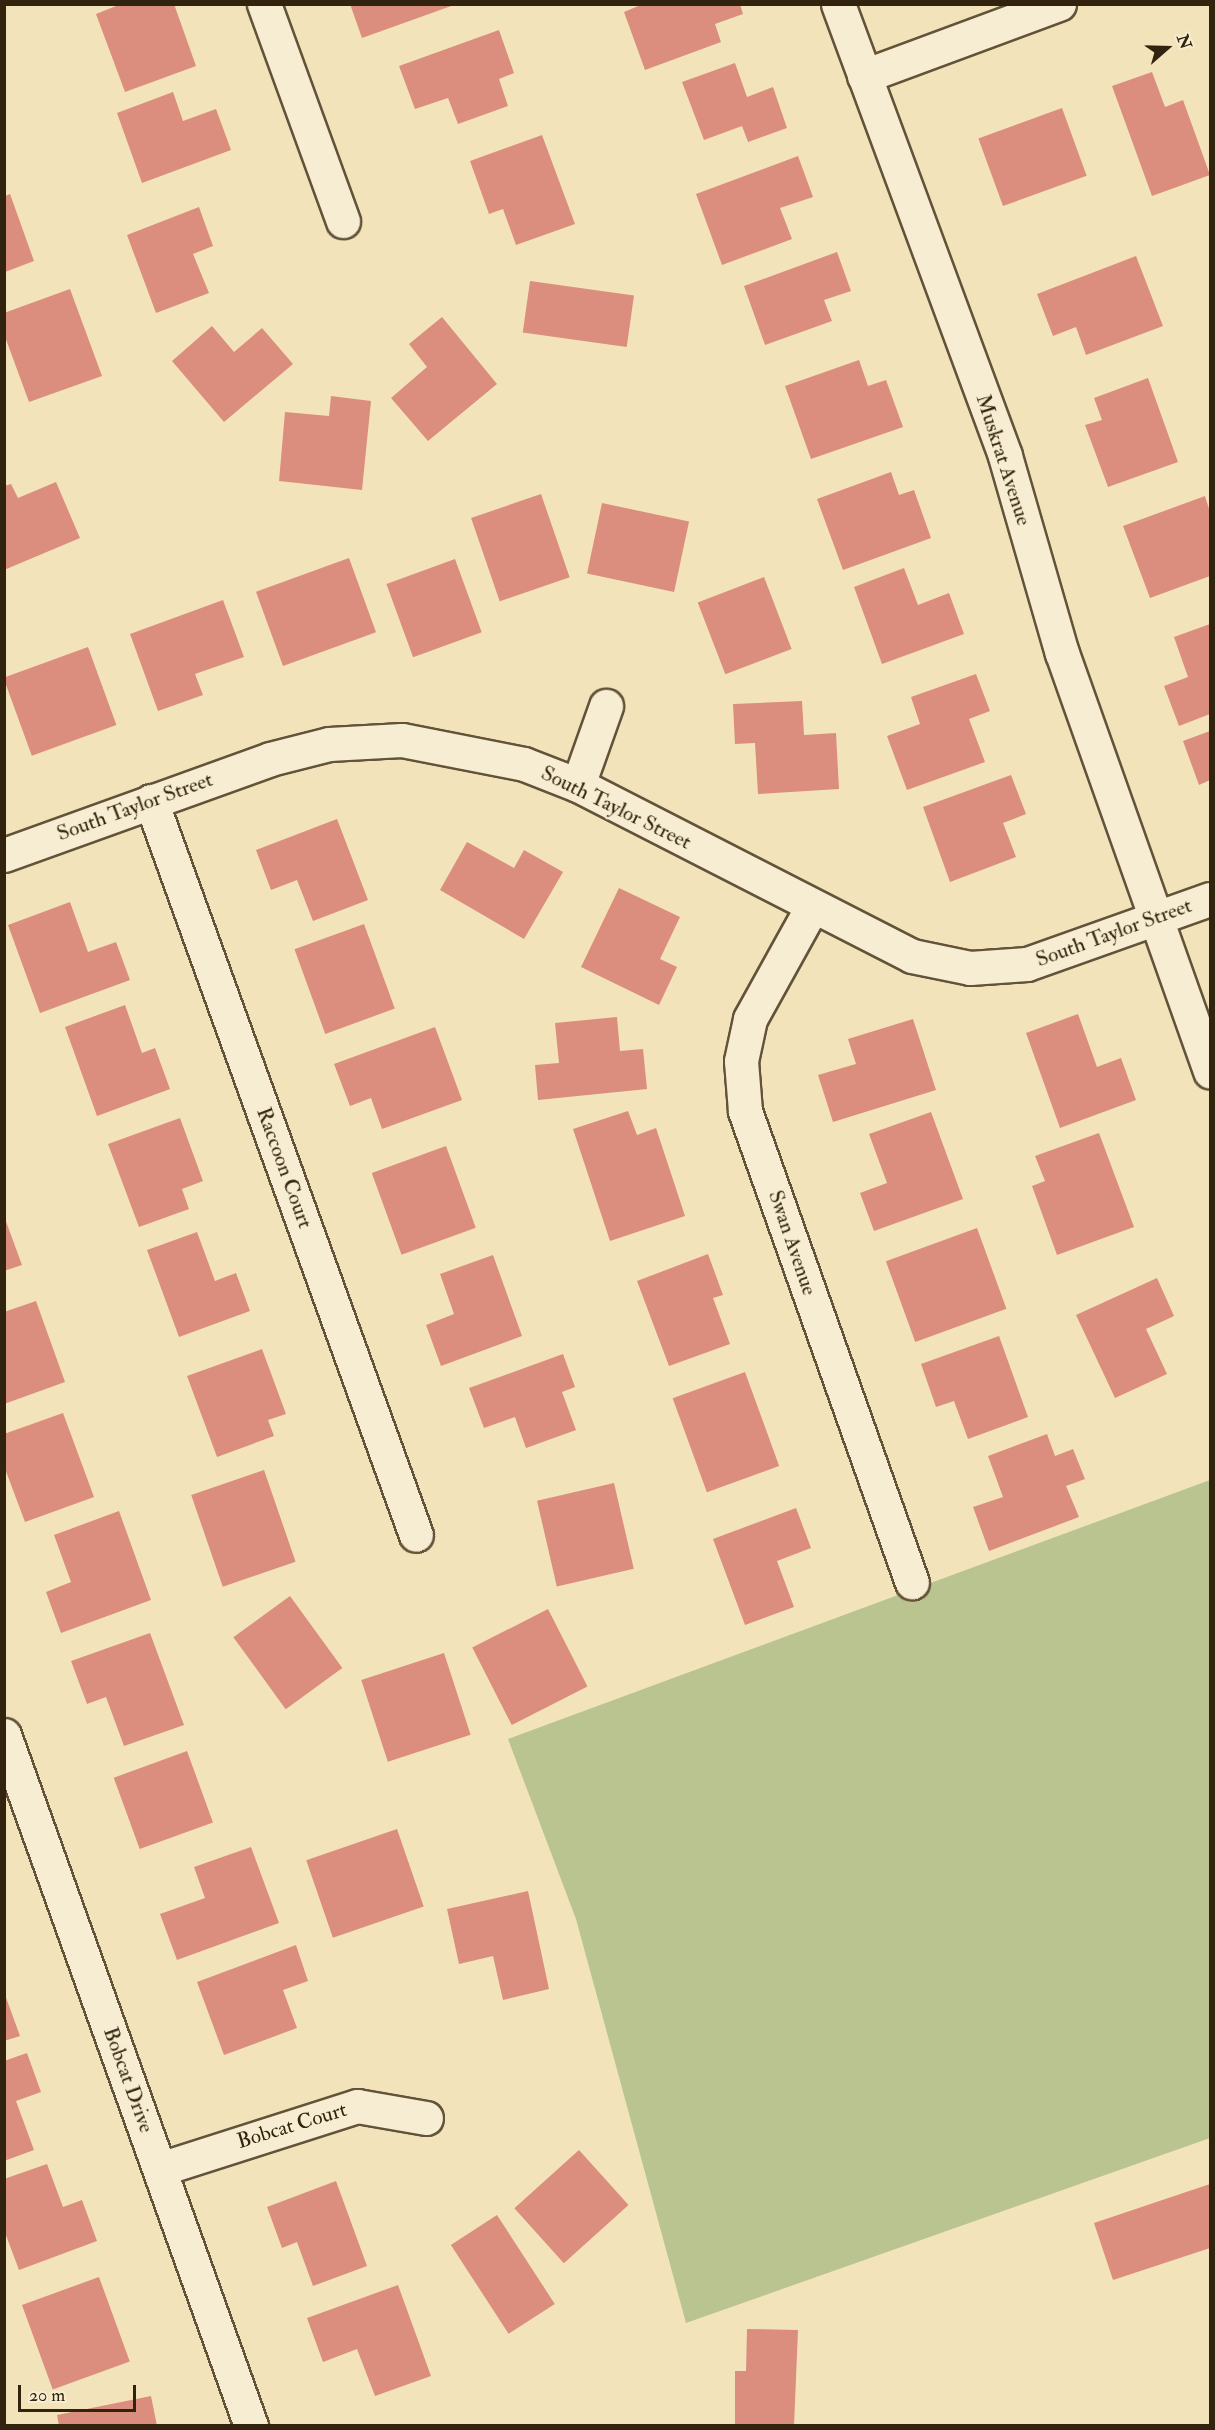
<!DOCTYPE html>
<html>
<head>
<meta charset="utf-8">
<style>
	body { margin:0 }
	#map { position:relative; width:1215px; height:2430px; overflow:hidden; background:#f3e3ba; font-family:"IM FELL Double Pica",serif }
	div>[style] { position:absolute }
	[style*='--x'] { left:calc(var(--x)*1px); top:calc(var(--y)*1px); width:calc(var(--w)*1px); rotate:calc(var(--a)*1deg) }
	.green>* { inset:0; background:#b9c491 }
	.building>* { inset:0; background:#db8e7d; transform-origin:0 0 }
	.roads { filter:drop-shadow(2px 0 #625339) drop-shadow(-2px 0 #625339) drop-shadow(0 2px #625339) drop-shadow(0 -2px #625339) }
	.minor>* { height:33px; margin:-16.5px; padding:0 16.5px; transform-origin:16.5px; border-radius:16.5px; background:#f7edd2 }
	span { translate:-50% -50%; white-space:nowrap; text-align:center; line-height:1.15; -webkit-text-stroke:4.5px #f7edd2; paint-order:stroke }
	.street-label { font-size:21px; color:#31230e }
	.frame { position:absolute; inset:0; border:6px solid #31230e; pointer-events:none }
	.north { position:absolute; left:1137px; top:18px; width:60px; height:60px; -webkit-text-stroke:4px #f7edd2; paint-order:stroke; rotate:70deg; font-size:16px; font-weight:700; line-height:24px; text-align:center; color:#31230e }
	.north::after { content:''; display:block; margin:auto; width:21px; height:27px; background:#31230e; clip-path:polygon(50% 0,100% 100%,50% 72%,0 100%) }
	.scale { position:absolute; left:18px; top:2385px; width:118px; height:27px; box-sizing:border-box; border:3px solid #31230e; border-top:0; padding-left:8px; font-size:18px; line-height:21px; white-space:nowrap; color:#31230e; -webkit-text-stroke:4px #f7edd2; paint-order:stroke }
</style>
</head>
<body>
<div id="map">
	<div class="green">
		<div style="clip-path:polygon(1210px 1480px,1210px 2138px,686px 2323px,576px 1919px,508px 1739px)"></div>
	</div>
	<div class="building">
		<div style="clip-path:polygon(121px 4px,174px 4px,196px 66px,125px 92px,96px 14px)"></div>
		<div style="clip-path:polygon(350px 4px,454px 4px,454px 5px,362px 38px)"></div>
		<div style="clip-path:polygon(643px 4px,740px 4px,743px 14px,715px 24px,721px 42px,645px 70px,624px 12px)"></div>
		<div style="clip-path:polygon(499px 30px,514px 73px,499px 79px,508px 106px,458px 124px,448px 98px,415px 109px,399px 66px)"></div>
		<div style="clip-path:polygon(735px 63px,747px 97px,773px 87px,787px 128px,748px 142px,742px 126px,704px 140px,682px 82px)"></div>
		<div style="clip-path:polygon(1152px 72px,1165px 107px,1183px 100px,1210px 175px,1152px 196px,1112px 86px)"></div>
		<div style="clip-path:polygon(173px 92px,183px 121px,216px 109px,231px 150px,142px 183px,117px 113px)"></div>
		<div style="left:1062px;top:108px;width:72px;height:89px;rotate:70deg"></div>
		<div style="clip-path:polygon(542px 135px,575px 224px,516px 245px,503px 209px,489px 214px,470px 161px)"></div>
		<div style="clip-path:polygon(798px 156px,813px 197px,780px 208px,792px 239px,722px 265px,696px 194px)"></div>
		<div style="clip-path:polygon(10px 194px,34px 261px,5px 272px,5px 196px)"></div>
		<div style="clip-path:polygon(199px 207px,213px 246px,193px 254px,209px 293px,156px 313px,127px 235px)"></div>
		<div style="clip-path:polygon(837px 252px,851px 291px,824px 300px,832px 321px,765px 345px,744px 286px)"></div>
		<div style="clip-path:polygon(1136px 256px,1163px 326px,1086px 355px,1076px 327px,1053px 336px,1037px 294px)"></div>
		<div style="left:530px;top:281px;width:105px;height:52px;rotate:8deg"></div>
		<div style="clip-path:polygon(70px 289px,102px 376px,29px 402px,4px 334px,4px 313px)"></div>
		<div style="clip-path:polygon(442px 317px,497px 384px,428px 441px,391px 398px,427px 367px,409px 344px)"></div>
		<div style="clip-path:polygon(212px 326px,234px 352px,262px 328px,293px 364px,224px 422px,172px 361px)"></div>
		<div style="clip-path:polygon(859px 360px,868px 386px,886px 380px,903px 427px,811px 459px,785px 386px)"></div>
		<div style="clip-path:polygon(1148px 378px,1178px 462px,1108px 487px,1085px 425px,1102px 420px,1094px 398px)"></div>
		<div style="clip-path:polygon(331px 396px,371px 401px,362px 490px,279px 481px,285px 412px,329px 416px)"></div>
		<div style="clip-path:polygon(891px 472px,899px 495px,914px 490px,931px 538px,843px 570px,817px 499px)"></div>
		<div style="clip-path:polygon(56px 482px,80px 538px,4px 570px,4px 486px,11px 484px,18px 498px)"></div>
		<div style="left:541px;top:494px;width:88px;height:74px;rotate:71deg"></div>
		<div style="clip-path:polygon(1205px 496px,1210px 512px,1210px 576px,1150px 598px,1123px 526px)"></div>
		<div style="left:602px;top:503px;width:89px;height:72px;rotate:12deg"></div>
		<div style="left:349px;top:558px;width:79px;height:99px;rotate:70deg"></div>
		<div style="left:455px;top:559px;width:78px;height:73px;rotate:70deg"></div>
		<div style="clip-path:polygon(904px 568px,918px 605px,949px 593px,964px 634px,882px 664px,854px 587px)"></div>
		<div style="left:764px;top:577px;width:77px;height:71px;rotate:69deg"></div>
		<div style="clip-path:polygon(223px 600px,244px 657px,195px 674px,203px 695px,158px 711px,130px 634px)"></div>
		<div style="clip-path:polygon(1210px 624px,1210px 714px,1179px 726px,1164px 686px,1188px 677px,1174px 637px)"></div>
		<div style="left:88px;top:647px;width:83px;height:90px;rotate:70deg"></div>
		<div style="clip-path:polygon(976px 674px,990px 711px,969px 719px,985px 762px,907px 790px,887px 736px,920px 724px,911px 697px)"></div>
		<div style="clip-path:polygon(802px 701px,804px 735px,836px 733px,839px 789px,758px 794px,755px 743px,735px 744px,733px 704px)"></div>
		<div style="clip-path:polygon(1210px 731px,1210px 780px,1199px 785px,1183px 741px)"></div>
		<div style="clip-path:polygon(1011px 775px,1026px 814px,1003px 823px,1016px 857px,950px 882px,923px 807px)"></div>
		<div style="clip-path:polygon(337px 819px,368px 900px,313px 921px,297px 880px,271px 890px,256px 850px)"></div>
		<div style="clip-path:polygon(467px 842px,514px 868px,524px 850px,563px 872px,524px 939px,440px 890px)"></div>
		<div style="clip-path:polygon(619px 888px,680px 917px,660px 959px,677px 967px,659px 1005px,581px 967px)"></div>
		<div style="clip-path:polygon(70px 902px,88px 952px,116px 942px,130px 980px,40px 1013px,8px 925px)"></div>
		<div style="left:364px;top:924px;width:90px;height:74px;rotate:70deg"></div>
		<div style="clip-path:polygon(125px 1005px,142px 1053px,155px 1048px,170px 1089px,97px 1116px,65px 1027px)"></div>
		<div style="clip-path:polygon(1078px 1014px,1097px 1067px,1121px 1058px,1136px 1100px,1060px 1128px,1026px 1033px)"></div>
		<div style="clip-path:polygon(617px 1017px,620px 1051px,643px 1049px,647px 1089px,538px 1100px,535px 1065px,559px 1063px,555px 1023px)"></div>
		<div style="clip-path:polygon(913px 1019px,936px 1090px,833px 1122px,818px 1075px,856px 1064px,848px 1039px)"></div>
		<div style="clip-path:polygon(435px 1027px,462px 1100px,382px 1129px,371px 1098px,350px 1106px,334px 1064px)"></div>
		<div style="clip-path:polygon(628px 1111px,637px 1135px,656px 1128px,685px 1216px,610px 1241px,573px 1129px)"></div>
		<div style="clip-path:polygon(931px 1112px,963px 1199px,874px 1231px,860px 1193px,887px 1183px,869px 1134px)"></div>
		<div style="clip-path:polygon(180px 1118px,203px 1181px,182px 1189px,189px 1209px,139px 1227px,108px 1144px)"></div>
		<div style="clip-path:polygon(1099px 1133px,1134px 1227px,1057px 1255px,1032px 1186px,1045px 1181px,1035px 1156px)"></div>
		<div style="left:446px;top:1146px;width:87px;height:79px;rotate:70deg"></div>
		<div style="clip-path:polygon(4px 1216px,22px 1265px,4px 1271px)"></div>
		<div style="left:977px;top:1228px;width:86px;height:97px;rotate:70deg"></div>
		<div style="clip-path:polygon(197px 1232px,215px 1281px,236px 1273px,250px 1311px,179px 1337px,147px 1250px)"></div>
		<div style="clip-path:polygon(708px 1254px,723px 1295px,713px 1298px,730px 1344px,669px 1366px,637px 1281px)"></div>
		<div style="clip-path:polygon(493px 1255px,522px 1336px,441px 1366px,426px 1325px,454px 1314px,440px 1274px)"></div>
		<div style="clip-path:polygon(1157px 1278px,1174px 1316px,1146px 1329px,1167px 1374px,1115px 1398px,1076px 1315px)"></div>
		<div style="clip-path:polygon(36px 1301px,65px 1382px,4px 1404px,4px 1312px)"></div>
		<div style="clip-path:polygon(999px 1336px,1028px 1417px,968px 1439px,954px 1401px,936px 1407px,921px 1364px)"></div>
		<div style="clip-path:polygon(262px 1349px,286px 1414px,268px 1420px,274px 1436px,217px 1457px,187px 1376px)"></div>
		<div style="clip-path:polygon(563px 1354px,575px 1387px,562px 1392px,576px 1430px,526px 1448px,515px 1417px,484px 1428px,469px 1388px)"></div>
		<div style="left:745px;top:1372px;width:100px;height:77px;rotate:70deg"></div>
		<div style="clip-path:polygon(63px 1413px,94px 1497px,25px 1522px,4px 1466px,4px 1434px)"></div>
		<div style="clip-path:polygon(1047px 1434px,1055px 1456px,1073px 1449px,1085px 1479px,1066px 1486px,1079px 1517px,989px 1551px,973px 1507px,1003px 1497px,988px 1456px)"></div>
		<div style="left:264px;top:1470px;width:97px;height:77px;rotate:71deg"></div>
		<div style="left:614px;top:1483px;width:88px;height:79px;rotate:77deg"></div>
		<div style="clip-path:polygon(796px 1508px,811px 1548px,777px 1561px,794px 1607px,745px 1625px,713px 1539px)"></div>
		<div style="clip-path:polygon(119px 1511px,151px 1600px,61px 1633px,46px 1592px,71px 1582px,54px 1535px)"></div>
		<div style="left:290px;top:1596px;width:89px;height:70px;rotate:54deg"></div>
		<div style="left:548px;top:1609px;width:87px;height:85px;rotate:63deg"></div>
		<div style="clip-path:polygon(150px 1633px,184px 1725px,124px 1746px,106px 1697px,87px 1704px,71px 1661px)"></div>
		<div style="left:444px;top:1653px;width:86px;height:87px;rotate:72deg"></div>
		<div style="left:187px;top:1751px;width:76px;height:78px;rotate:70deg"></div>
		<div style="left:397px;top:1829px;width:82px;height:96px;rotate:71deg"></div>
		<div style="clip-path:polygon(251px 1847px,279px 1923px,177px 1960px,160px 1914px,205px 1898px,194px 1867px)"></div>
		<div style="clip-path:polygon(528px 1891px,549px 1989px,503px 2000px,493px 1956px,459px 1964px,447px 1909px)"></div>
		<div style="clip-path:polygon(296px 1945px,308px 1981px,283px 1990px,297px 2028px,224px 2055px,197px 1982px)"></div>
		<div style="clip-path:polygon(4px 1992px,20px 2036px,4px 2041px)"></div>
		<div style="clip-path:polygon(27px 2053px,41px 2092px,16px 2101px,34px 2150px,4px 2161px,4px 2061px)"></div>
		<div style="left:579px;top:2150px;width:74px;height:87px;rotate:48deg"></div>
		<div style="clip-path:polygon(47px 2164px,63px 2207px,82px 2200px,97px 2241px,19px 2270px,4px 2230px,4px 2179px)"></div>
		<div style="clip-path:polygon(336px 2181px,367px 2266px,313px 2286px,297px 2242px,282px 2248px,267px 2207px)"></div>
		<div style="clip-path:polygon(1210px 2184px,1210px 2248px,1113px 2280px,1094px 2223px)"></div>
		<div style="left:497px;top:2215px;width:106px;height:55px;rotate:57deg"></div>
		<div style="left:99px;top:2277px;width:90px;height:82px;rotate:70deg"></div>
		<div style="clip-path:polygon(398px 2285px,431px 2376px,375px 2396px,357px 2349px,323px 2362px,307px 2318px)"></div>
		<div style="clip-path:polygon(747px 2329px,798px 2330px,794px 2426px,735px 2426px,735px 2371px,746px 2371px)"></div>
		<div style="clip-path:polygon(151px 2396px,157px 2426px,59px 2426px,57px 2415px)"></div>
	</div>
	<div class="roads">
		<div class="minor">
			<div style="--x:264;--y:4;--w:231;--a:70"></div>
			<div style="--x:838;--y:4;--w:482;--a:69.7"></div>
			<div style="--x:1005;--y:456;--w:205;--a:73.9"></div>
			<div style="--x:1062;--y:653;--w:444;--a:70.5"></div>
			<div style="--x:864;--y:76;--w:208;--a:-20.3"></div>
			<div style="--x:578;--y:785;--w:84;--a:-70.5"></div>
			<div style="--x:151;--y:801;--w:780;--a:70.15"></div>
			<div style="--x:4;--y:855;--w:283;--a:-19.8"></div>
			<div style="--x:270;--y:759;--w:61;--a:-14.3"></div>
			<div style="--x:329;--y:744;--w:73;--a:-3.1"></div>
			<div style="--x:402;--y:740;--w:124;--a:11.1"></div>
			<div style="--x:524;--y:764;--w:58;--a:21.3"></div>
			<div style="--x:578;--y:785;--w:375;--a:27.1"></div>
			<div style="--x:912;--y:956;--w:59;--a:11.7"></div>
			<div style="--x:970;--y:968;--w:57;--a:-4"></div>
			<div style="--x:1027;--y:964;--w:194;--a:-19.6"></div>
			<div style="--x:812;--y:907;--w:128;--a:119"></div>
			<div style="--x:750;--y:1019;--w:43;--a:102.1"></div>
			<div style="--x:741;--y:1061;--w:50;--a:85.4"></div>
			<div style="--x:745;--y:1111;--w:500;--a:70.5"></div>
			<div style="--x:4;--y:1735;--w:734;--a:70.33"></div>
			<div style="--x:160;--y:2169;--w:207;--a:-17.7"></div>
			<div style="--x:357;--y:2106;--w:70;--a:9.9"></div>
		</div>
	</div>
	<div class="street-label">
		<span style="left:1003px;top:460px;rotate:72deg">Muskrat Avenue</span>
		<span style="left:135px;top:807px;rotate:-20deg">South Taylor Street</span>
		<span style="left:616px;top:808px;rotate:26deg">South Taylor Street</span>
		<span style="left:1114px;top:933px;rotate:-20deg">South Taylor Street</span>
		<span style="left:284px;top:1168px;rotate:70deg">Raccoon Court</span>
		<span style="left:792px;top:1243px;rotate:71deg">Swan Avenue</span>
		<span style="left:128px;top:2080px;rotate:70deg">Bobcat Drive</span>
		<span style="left:292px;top:2126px;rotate:-17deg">Bobcat Court</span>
	</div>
	<div class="frame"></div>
	<div class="north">N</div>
	<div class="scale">20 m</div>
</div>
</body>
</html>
